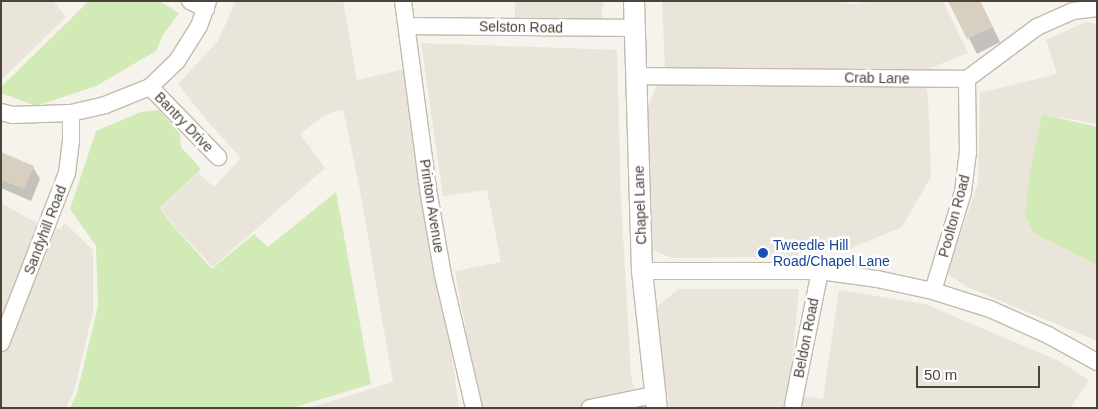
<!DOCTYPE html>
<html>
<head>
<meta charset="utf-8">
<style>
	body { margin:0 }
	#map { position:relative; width:1098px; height:409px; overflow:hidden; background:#f6f3ec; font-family:Helvetica,sans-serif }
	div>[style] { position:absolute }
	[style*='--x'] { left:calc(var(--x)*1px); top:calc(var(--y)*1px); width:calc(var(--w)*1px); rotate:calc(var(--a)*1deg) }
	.residential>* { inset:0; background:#eae5da }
	.green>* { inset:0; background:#d2eab5 }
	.shadow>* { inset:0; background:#0003 }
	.building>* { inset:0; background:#d8cfc1 }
	.roads { filter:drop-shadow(1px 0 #c2bbae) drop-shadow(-1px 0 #c2bbae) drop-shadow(0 1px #c2bbae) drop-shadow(0 -1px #c2bbae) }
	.minor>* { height:16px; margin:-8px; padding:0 8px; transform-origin:8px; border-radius:8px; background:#fff }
	.tertiary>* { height:20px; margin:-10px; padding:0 10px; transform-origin:10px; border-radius:10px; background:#fff }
	.dots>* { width:14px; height:14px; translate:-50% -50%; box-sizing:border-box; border:2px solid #fff; border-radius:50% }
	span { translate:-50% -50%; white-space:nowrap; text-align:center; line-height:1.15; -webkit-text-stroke:5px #fff; paint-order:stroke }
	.street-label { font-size:14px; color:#4b4439 }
	.transit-label { font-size:14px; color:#164399 }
	.left { translate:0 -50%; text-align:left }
	.frame { position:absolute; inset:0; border:2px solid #4b4439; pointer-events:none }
	.scale { position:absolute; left:916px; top:366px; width:124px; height:22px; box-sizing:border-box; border:2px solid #4b4439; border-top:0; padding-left:6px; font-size:15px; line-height:18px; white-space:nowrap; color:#4b4439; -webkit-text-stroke:4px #fff; paint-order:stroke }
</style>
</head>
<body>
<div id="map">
	<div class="residential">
		<div style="clip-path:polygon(1px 1px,53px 1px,66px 17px,1px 80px)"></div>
		<div style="clip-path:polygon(236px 1px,343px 1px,357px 80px,405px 69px,439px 263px,459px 408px,308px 408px,393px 382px,359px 185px,343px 109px,324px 115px,300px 134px,325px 168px,213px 267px,174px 226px,161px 208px,198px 173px,214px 187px,241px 158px,208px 122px,178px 84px,218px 41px)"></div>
		<div style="clip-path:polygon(469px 1px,603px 1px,601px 23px,515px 19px,515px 2px)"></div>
		<div style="clip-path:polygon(662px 1px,833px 1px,856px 4px,872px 1px,943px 1px,968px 53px,923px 71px,928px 96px,931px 177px,902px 227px,847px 250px,801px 241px,798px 257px,672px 258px,653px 250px,648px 105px,665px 69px)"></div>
		<div style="clip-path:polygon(1085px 22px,1097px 24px,1097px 124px,1042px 114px,1030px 170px,1025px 215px,1033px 233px,1097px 265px,1097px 341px,967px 287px,947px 273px,978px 183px,980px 93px,1057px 74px,1046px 40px)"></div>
		<div style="clip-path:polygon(421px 43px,617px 50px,621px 200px,631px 375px,638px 408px,480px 408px,455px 271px,501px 262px,487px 190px,443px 196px)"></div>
		<div style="clip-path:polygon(1px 203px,33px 221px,61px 230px,64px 222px,93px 250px,93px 312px,74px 391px,66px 408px,1px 408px)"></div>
		<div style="clip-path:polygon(678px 289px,799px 289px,789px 395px,823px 399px,839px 290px,925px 304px,1057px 360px,1089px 380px,1070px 408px,670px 408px,663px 376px,658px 306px)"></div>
	</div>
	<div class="green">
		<div style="clip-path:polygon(89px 1px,159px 1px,179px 13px,163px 35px,156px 51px,96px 86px,36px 106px,1px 93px,1px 87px)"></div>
		<div style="clip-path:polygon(159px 110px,180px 134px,181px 147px,201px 169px,160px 208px,173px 226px,212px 269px,254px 234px,268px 247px,336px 192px,371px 384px,292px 408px,70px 408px,77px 393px,98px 306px,96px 246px,70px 209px,96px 131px,141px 112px)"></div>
		<div style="clip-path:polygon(1042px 114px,1097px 127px,1097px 265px,1033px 233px,1025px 215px,1030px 170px)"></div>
	</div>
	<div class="shadow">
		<div style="clip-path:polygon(950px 1px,980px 1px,1000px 42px,977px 54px)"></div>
		<div style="clip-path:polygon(1px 154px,33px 167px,40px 179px,31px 201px,1px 188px)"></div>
	</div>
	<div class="building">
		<div style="clip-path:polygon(948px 1px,980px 1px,993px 27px,967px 39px)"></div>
		<div style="clip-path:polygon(1px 152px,34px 166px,24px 189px,1px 180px)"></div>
	</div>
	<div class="roads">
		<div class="minor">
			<div style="--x:190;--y:1;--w:18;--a:27"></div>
			<div style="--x:403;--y:1;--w:196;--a:82.4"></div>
			<div style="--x:429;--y:195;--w:81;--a:80.1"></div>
			<div style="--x:443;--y:275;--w:137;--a:76.9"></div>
			<div style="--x:408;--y:26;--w:226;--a:0.5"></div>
			<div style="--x:635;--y:76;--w:332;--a:0.5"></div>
			<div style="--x:967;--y:79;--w:87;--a:-36.6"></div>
			<div style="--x:1037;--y:27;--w:39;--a:-24"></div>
			<div style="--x:1073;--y:11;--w:24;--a:-7"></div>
			<div style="--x:150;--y:87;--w:98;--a:45.8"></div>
			<div style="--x:1;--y:112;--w:12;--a:14"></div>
			<div style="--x:13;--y:115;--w:58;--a:-2"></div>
			<div style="--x:71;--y:113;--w:35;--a:-13"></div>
			<div style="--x:105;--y:105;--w:48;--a:-21.8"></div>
			<div style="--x:150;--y:87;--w:37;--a:-44"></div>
			<div style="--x:177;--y:61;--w:41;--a:-57.8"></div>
			<div style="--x:199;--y:26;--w:27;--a:-70"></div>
			<div style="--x:642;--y:271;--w:178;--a:0"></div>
			<div style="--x:820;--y:271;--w:58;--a:8"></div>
			<div style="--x:877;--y:279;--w:57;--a:12.1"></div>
			<div style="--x:933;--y:291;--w:60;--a:17.5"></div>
			<div style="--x:990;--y:309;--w:64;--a:24.1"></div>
			<div style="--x:1048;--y:335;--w:56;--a:28.9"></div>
			<div style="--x:933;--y:291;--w:103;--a:-73.1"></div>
			<div style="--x:963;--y:192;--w:39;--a:-83"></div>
			<div style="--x:968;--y:153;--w:74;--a:-90.8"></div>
			<div style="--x:1;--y:343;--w:182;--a:-68.8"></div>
			<div style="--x:67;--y:173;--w:34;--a:-83"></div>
			<div style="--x:71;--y:139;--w:26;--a:-90"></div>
			<div style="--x:793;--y:405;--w:137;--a:-78.6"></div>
			<div style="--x:590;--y:408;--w:65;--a:-11.5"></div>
		</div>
		<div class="tertiary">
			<div style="--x:634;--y:1;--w:270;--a:88.3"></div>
			<div style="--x:642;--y:271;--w:138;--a:83.8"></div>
		</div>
	</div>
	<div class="dots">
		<div style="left:763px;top:253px;background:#1a4fb4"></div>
	</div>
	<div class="street-label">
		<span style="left:521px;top:27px;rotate:1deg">Selston Road</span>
		<span style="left:877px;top:78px;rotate:1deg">Crab Lane</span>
		<span style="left:184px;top:122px;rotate:46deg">Bantry Drive</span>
		<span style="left:640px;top:205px;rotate:-92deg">Chapel Lane</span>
		<span style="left:432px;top:206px;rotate:81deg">Printon Avenue</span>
		<span style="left:954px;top:216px;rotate:-75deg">Poolton Road</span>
		<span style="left:45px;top:230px;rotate:-69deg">Sandyhill Road</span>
		<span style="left:806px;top:338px;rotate:-79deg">Beldon Road</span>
	</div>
	<div class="transit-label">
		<span class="left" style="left:773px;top:253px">Tweedle Hill<br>Road/Chapel Lane</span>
	</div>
	<div class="frame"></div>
	<div class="scale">50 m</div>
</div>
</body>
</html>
